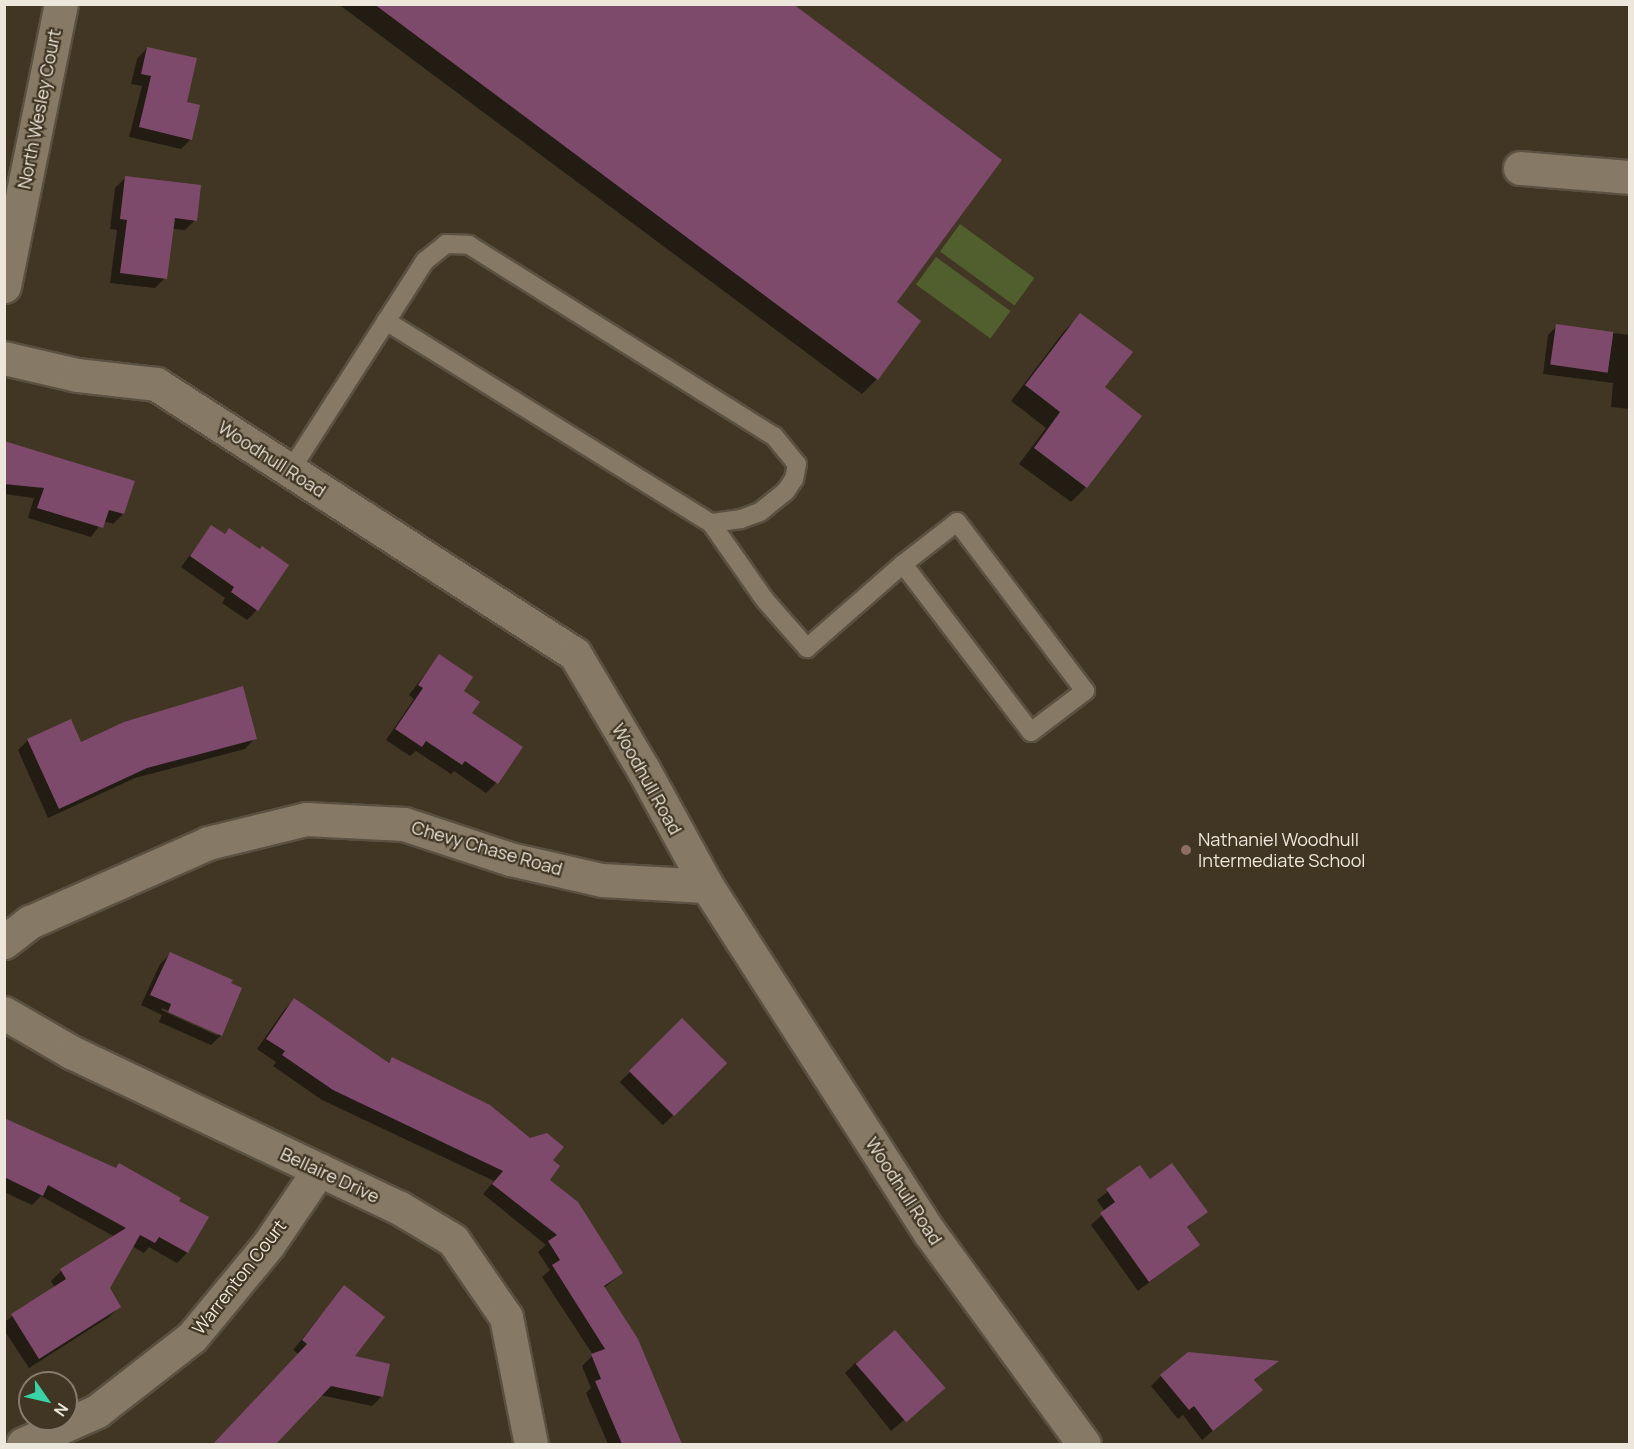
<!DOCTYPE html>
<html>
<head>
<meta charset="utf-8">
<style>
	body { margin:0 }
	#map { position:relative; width:1634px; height:1449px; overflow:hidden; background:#413624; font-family:Manrope,sans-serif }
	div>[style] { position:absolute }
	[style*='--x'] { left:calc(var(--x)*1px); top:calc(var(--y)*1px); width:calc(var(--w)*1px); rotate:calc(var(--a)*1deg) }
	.green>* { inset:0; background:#505f2d; transform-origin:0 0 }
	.shadow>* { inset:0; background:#0007; transform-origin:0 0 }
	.building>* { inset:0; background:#7d4a6b; transform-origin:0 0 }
	.roads { filter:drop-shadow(2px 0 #5a5142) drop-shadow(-2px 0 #5a5142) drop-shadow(0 2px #5a5142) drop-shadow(0 -2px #5a5142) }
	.service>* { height:18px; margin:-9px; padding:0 9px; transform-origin:9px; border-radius:9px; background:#867a66 }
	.minor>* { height:33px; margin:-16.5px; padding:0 16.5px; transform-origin:16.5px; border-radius:16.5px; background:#867a66 }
	.dots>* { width:16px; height:16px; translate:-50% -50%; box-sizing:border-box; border:3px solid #413624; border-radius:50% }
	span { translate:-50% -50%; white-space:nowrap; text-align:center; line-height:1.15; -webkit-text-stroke:4.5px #413624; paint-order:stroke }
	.street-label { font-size:18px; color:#ede6db }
	.poi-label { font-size:18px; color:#ede6db }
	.left { translate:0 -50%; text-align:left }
	.frame { position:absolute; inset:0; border:6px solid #ede6db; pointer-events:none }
	.north { position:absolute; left:18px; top:1371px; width:60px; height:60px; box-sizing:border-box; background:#413624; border:2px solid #867c6d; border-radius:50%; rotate:124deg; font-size:16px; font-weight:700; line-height:24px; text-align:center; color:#ede6db }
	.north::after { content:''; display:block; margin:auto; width:21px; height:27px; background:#39d4a5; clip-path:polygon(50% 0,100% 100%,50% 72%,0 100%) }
</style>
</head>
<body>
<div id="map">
	<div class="green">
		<div style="left:960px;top:224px;width:92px;height:34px;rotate:36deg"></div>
		<div style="left:936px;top:257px;width:92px;height:34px;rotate:36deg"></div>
	</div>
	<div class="shadow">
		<div style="clip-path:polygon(338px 4px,791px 4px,895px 303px,877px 379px,862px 394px)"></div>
		<div style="clip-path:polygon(147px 48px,185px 103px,191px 139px,181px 149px,129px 137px,142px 86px,131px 84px,137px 59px)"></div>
		<div style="clip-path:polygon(126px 177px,195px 220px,185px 230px,172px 229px,165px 278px,155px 288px,110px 283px,117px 230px,110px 229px,115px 188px)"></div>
		<div style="clip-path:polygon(1081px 315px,1103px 388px,1086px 487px,1071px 502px,1019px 464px,1046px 428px,1011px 401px,1065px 330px)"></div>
		<div style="clip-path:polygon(1557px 326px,1630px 335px,1630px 409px,1611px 407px,1613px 383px,1543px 374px,1548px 335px)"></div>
		<div style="clip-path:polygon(4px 443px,123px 514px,113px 524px,103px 521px,91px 537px,28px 518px,34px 498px,4px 494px)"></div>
		<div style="clip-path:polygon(211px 527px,224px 535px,229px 530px,257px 610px,247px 620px,222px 603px,225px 598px,181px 567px)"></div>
		<div style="clip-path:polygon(439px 656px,470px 713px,496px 783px,486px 793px,454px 771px,451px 774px,416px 751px,410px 756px,386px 740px,414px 699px,409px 695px)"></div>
		<div style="clip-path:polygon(242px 688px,255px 738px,245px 749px,135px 778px,48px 818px,18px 750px,28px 740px,81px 744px,176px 710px,181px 705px)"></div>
		<div style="clip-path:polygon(evenodd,170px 954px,221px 1035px,211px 1045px,159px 1022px,162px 1015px,141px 1005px,160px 964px,170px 954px,162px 1008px,218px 1032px,218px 1036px,161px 1010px,162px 1008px)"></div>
		<div style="clip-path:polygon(294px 1000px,387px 1064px,392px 1059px,551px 1161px,548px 1180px,622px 1273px,604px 1288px,637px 1339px,681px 1444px,608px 1444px,586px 1393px,591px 1388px,582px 1366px,593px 1355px,542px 1277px,550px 1270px,538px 1252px,546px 1245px,483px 1194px,494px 1181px,322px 1100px,273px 1066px,276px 1062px,257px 1049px,284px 1010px)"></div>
		<div style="left:682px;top:1020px;width:61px;height:88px;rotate:45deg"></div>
		<div style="clip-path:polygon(4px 1120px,115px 1169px,119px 1165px,206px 1218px,187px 1253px,177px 1263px,149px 1247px,144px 1253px,132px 1246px,108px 1288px,119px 1307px,109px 1317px,29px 1368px,4px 1330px,4px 1322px,55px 1288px,51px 1281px,61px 1271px,115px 1237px,41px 1196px,32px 1205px,4px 1192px)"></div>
		<div style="clip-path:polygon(1140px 1167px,1150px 1181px,1206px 1212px,1187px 1228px,1198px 1245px,1138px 1291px,1091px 1225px,1105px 1212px,1097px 1200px)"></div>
		<div style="clip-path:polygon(344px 1287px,352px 1357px,382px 1396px,372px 1406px,320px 1395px,274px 1444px,216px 1444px,298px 1354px,293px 1350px)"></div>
		<div style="clip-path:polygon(1276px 1362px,1253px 1382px,1261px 1390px,1202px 1440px,1183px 1415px,1178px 1419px,1151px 1386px,1161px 1376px)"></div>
		<div style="clip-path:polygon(855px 1363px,943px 1388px,891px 1431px,845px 1373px)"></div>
	</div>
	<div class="building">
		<div style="clip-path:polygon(374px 4px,793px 4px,1002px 160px,897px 302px,921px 321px,878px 380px)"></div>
		<div style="clip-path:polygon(147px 47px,197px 58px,187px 102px,200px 105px,192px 140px,139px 127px,151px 76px,141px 74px)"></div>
		<div style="clip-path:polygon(125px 176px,201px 185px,197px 221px,175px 218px,167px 279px,120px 273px,127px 220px,120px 219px)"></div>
		<div style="clip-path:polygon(1080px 313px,1133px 352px,1105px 387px,1142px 416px,1087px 488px,1034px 448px,1060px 412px,1025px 385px)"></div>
		<div style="left:1556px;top:324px;width:58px;height:41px;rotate:8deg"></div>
		<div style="clip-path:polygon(4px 441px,135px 481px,124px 514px,109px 510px,103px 528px,37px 508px,44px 488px,4px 484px)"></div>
		<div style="clip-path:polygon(211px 525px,225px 534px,229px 528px,260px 549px,262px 546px,289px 565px,258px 611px,231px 592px,234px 587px,190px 556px)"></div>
		<div style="clip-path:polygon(439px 654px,473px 677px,464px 691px,480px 702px,472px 713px,523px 747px,498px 784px,465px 761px,462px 765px,426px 741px,422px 747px,395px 729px,423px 688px,418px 685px)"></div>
		<div style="clip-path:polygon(243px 686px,257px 739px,147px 768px,59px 809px,27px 739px,71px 719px,81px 742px,124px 722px)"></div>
		<div style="clip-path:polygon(170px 952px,233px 980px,231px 983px,242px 988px,222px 1036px,168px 1012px,171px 1004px,150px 995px)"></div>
		<div style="clip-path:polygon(294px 998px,389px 1063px,392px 1057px,490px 1105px,530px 1138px,547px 1133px,564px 1147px,553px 1160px,560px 1166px,550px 1180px,578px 1202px,623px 1273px,604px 1286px,638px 1339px,682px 1444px,622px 1444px,595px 1381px,601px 1379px,591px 1354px,605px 1349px,552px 1265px,560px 1260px,548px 1241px,557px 1235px,492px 1184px,503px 1171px,333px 1090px,282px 1055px,285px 1051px,266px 1039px)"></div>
		<div style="left:682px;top:1018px;width:64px;height:75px;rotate:45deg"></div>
		<div style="clip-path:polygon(4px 1118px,116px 1168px,119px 1163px,181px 1198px,179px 1201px,209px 1217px,188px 1253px,159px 1237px,155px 1243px,140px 1235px,110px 1288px,121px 1307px,39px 1359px,11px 1314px,66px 1279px,60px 1269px,126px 1228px,48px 1185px,43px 1196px,4px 1177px)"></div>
		<div style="clip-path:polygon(1172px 1163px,1208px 1212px,1187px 1227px,1200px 1245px,1149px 1282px,1100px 1213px,1115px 1202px,1106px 1189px,1140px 1165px,1150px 1179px)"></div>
		<div style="clip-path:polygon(344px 1285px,385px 1317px,355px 1356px,390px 1364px,383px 1397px,331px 1386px,276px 1444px,213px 1444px,307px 1344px,302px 1340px)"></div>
		<div style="left:895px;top:1330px;width:77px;height:52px;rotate:49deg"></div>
		<div style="clip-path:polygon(1188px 1352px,1279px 1361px,1254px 1380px,1263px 1390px,1213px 1431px,1194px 1406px,1189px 1410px,1160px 1375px)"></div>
	</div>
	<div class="roads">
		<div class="service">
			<div style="--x:386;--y:321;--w:383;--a:31.9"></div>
			<div style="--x:711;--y:523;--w:94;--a:55"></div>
			<div style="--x:765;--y:600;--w:64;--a:48.8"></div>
			<div style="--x:807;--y:648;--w:128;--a:-41.2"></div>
			<div style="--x:903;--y:564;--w:211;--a:52.7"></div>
			<div style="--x:1031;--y:732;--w:68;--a:-37.2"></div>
			<div style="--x:1085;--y:691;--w:212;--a:-127.1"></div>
			<div style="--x:957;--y:522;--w:68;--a:142.1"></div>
			<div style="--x:290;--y:471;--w:250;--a:-57.3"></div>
			<div style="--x:425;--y:261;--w:27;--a:-39"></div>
			<div style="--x:446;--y:244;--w:23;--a:2"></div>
			<div style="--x:469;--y:245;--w:360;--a:32.1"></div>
			<div style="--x:774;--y:436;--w:36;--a:51"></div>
			<div style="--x:797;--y:464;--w:15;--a:101"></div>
			<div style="--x:794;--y:479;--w:14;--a:124"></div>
			<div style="--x:786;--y:491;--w:33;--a:141"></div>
			<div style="--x:760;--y:512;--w:20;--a:160"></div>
			<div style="--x:741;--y:519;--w:30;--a:172"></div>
		</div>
		<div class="minor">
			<div style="--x:1520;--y:168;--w:110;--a:4.7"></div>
			<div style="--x:4;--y:286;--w:288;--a:-78.6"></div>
			<div style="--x:4;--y:358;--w:75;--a:13.1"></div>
			<div style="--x:77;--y:375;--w:80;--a:6.5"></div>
			<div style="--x:156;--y:384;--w:498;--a:32.8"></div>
			<div style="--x:575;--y:654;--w:134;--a:59.4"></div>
			<div style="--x:643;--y:769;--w:133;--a:61.3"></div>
			<div style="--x:707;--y:886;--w:412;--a:57.3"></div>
			<div style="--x:930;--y:1233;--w:261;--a:53.9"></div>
			<div style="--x:4;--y:942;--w:33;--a:-38"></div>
			<div style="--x:30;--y:922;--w:195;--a:-23.9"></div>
			<div style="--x:208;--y:843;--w:101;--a:-13.8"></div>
			<div style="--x:306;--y:819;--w:98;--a:2.9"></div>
			<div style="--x:404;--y:824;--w:112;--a:18.3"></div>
			<div style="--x:510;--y:859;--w:94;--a:12.9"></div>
			<div style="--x:602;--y:880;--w:105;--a:3.3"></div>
			<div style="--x:4;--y:1013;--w:78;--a:30.2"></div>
			<div style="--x:71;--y:1052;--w:362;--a:25.4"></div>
			<div style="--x:398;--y:1207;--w:64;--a:31"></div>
			<div style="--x:453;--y:1240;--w:93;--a:55.5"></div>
			<div style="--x:506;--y:1317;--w:129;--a:78.9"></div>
			<div style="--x:23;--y:1444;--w:81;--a:-24"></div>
			<div style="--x:97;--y:1411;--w:120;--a:-37.9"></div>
			<div style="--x:192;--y:1337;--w:119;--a:-50.4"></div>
			<div style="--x:268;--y:1245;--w:91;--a:-55.8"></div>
		</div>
	</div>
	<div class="dots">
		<div style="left:1186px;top:850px;background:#8d6e63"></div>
	</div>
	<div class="street-label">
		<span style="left:39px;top:109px;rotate:-79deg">North Wesley Court</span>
		<span style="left:272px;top:459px;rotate:33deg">Woodhull Road</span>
		<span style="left:647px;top:779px;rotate:61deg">Woodhull Road</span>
		<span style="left:487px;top:848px;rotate:16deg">Chevy Chase Road</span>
		<span style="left:330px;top:1175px;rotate:25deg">Bellaire Drive</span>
		<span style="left:904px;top:1191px;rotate:57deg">Woodhull Road</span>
		<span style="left:239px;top:1277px;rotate:-52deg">Warrenton Court</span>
	</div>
	<div class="poi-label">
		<span class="left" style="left:1198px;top:850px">Nathaniel Woodhull<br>Intermediate School</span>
	</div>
	<div class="frame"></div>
	<div class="north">N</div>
</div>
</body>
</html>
